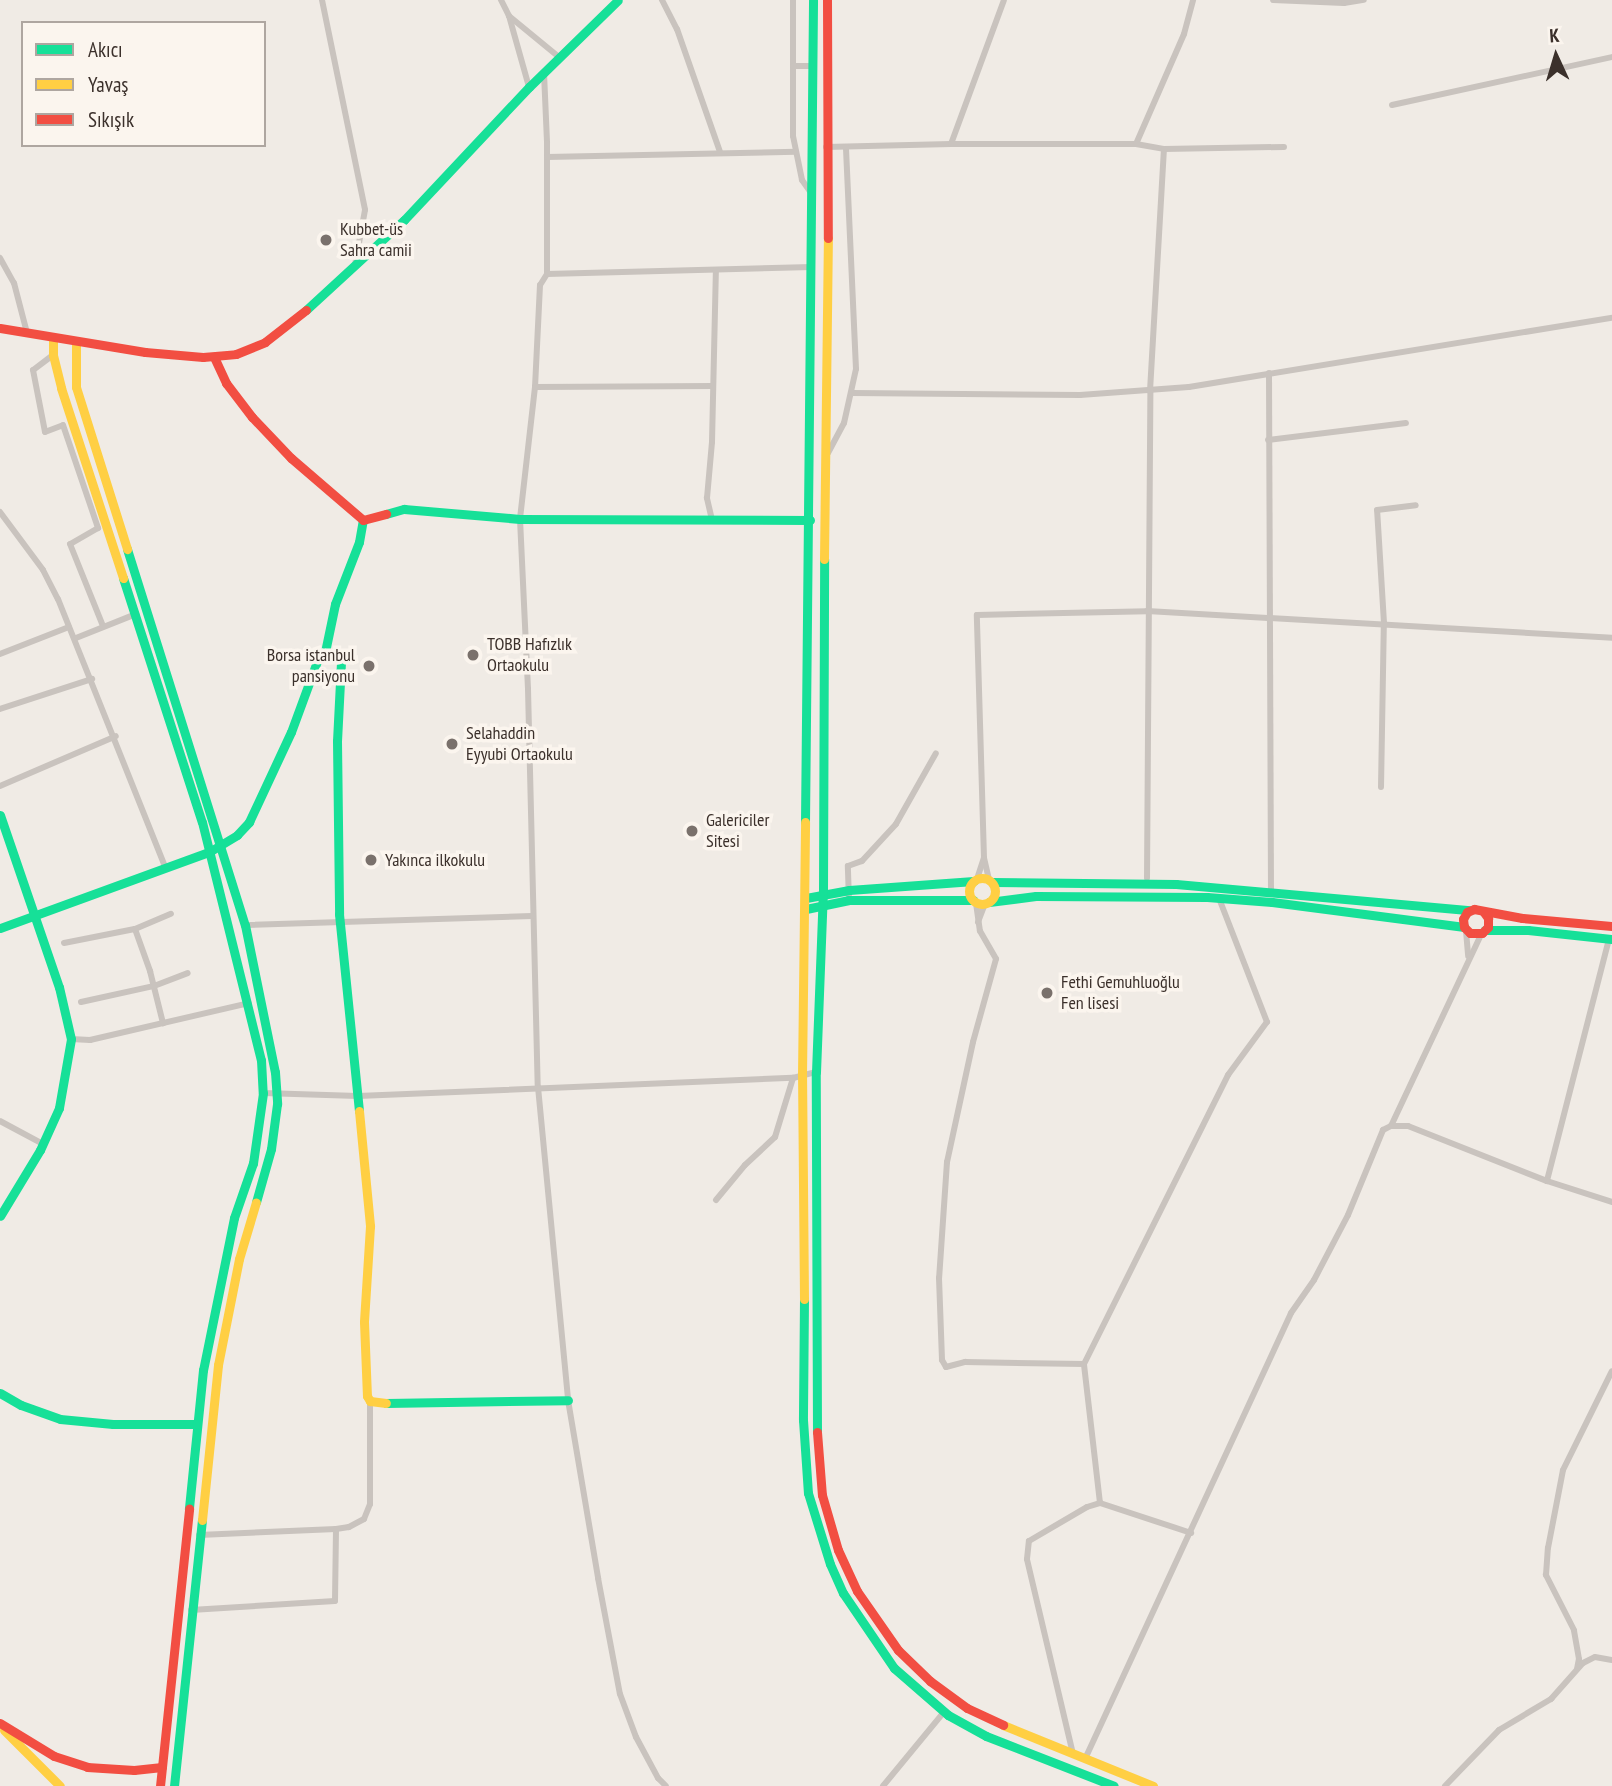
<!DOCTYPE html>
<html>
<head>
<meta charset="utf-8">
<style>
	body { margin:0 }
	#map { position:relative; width:1612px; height:1786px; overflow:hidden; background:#f0ebe5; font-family:"PT Sans Narrow",sans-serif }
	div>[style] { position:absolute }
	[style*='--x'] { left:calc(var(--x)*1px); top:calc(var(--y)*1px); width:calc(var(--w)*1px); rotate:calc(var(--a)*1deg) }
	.street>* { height:6px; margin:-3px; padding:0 3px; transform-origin:3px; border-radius:3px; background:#c9c3be }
	.fast>* { height:9px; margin:-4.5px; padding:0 4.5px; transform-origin:4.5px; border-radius:4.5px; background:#16e098 }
	.slow>* { height:9px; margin:-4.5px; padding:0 4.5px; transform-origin:4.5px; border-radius:4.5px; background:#ffcf43 }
	.slow>.ring { margin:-4.5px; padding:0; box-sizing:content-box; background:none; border:9px solid #ffcf43; border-radius:50% }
	.jam>* { height:9px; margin:-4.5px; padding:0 4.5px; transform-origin:4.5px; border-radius:4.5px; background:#f24e42 }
	.dots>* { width:19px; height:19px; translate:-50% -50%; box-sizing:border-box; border:4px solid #fbf5ee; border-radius:50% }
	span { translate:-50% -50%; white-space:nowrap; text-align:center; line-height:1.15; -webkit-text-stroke:7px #fbf5ee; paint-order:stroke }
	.poi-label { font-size:18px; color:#3b302b }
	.left { translate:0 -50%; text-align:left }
	.right { translate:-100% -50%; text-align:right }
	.legend { position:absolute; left:21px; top:21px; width:245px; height:126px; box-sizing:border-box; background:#fbf5ee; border:2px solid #aea6a0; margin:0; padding:9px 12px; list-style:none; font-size:21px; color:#3b302b }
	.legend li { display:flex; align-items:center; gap:14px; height:35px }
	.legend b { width:35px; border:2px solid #aea6a0 }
	.north { position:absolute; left:1521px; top:21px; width:70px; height:70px; -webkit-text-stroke:5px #fbf5ee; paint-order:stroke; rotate:356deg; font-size:19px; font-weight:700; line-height:28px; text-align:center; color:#3b302b }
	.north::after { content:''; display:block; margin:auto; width:24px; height:32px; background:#3b302b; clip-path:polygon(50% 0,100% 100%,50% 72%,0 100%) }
</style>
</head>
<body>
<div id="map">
	<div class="street">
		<div style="--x:322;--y:0;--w:214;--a:78.4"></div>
		<div style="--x:365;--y:210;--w:56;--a:100.3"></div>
		<div style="--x:501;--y:0;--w:18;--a:63"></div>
		<div style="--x:662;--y:0;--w:33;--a:63"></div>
		<div style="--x:677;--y:29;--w:130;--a:70.7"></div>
		<div style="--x:793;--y:0;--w:136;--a:90"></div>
		<div style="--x:793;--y:136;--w:45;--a:78.4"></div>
		<div style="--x:802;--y:180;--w:16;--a:55"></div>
		<div style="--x:1273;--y:0;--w:71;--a:2.4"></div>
		<div style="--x:1344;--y:3;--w:20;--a:-9"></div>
		<div style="--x:793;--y:66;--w:20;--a:0"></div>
		<div style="--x:544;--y:73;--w:70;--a:87.5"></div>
		<div style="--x:547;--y:143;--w:131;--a:90"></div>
		<div style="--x:547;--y:274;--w:13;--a:122"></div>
		<div style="--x:540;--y:285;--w:102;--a:92.8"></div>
		<div style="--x:535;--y:387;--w:133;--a:96.5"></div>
		<div style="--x:520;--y:519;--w:170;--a:87.3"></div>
		<div style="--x:528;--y:689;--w:398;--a:88.6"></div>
		<div style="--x:538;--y:1087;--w:314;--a:84.5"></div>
		<div style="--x:568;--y:1400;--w:181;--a:80.4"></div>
		<div style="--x:598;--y:1578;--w:118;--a:79.3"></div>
		<div style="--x:620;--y:1694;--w:46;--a:69.6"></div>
		<div style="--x:636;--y:1737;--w:47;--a:61.8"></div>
		<div style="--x:658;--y:1778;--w:11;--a:45"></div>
		<div style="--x:529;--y:87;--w:74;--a:-105.7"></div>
		<div style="--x:509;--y:16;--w:65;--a:39.4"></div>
		<div style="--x:1392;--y:105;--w:225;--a:-12.3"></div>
		<div style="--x:951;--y:144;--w:153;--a:-69.8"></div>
		<div style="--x:1136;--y:144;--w:120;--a:-66.4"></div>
		<div style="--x:1184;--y:34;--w:35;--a:-75"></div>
		<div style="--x:826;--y:147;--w:125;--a:-1.4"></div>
		<div style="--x:951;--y:144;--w:185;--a:0"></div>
		<div style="--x:1136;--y:144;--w:28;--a:10"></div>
		<div style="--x:1164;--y:149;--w:120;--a:-1"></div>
		<div style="--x:547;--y:157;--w:249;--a:-1.2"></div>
		<div style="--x:0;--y:258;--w:29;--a:61"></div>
		<div style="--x:14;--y:283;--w:52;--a:75.4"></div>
		<div style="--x:547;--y:274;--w:265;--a:-1.5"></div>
		<div style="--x:53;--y:355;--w:25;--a:143"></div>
		<div style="--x:33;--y:370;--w:63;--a:79"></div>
		<div style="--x:45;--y:432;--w:19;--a:-21"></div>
		<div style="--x:63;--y:425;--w:109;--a:71.2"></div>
		<div style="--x:98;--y:528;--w:32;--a:150"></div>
		<div style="--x:70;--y:544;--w:88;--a:68.1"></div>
		<div style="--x:1269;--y:373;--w:519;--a:89.78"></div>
		<div style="--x:535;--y:387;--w:178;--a:-0.3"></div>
		<div style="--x:852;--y:393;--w:228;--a:0.5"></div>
		<div style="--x:1080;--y:395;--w:109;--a:-4.2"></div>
		<div style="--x:1189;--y:387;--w:429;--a:-9.3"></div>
		<div style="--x:1268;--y:440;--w:139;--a:-7"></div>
		<div style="--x:828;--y:453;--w:34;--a:-62"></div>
		<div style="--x:844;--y:423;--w:55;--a:-77.5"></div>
		<div style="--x:856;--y:369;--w:222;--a:-92.6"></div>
		<div style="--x:0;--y:512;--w:72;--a:53.4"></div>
		<div style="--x:43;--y:570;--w:33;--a:63"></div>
		<div style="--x:58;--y:599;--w:289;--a:68.2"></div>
		<div style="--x:712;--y:520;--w:23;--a:-103"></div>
		<div style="--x:707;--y:498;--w:56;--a:-84.9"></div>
		<div style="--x:712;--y:442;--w:172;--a:-88.7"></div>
		<div style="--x:76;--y:638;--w:65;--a:-21.8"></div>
		<div style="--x:0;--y:654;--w:74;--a:-21.4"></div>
		<div style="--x:0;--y:709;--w:97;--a:-18.1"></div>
		<div style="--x:0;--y:786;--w:126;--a:-23.3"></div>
		<div style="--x:1381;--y:787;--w:164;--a:-89"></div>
		<div style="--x:1384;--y:623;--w:113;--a:-93.5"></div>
		<div style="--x:1377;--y:510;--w:39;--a:-7"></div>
		<div style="--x:984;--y:858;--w:243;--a:-91.7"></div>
		<div style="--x:977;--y:615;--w:170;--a:-1.3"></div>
		<div style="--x:1147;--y:611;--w:466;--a:3.3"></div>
		<div style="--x:1147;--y:878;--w:487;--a:-89.6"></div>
		<div style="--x:1150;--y:391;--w:242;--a:-86.7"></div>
		<div style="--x:977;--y:879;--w:22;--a:-72"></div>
		<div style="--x:984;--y:858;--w:23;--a:77"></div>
		<div style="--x:849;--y:900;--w:34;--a:-92"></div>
		<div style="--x:848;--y:866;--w:15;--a:-20"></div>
		<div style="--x:862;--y:861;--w:50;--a:-47.4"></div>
		<div style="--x:896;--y:824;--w:81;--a:-60.6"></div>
		<div style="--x:976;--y:903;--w:28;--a:82"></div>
		<div style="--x:980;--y:931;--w:32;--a:60"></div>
		<div style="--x:996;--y:959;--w:86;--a:105.5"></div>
		<div style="--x:973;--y:1042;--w:123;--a:102.2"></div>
		<div style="--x:947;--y:1162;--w:116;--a:93.9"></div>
		<div style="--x:939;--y:1278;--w:82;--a:87.9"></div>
		<div style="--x:942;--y:1360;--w:8;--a:60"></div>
		<div style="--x:946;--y:1367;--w:20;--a:-15"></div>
		<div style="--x:965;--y:1362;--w:119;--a:1"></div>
		<div style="--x:978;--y:922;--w:19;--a:-69"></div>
		<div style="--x:245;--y:925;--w:287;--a:-1.8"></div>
		<div style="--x:135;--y:929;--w:45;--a:70.3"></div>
		<div style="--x:150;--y:971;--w:54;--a:76"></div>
		<div style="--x:1466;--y:931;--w:25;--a:85"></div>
		<div style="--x:1609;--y:939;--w:250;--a:104.4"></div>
		<div style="--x:1547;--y:1181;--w:68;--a:17.9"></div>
		<div style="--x:64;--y:943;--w:72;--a:-11.2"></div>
		<div style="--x:135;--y:929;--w:39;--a:-23"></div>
		<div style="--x:81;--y:1002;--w:75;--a:-12.4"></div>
		<div style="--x:154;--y:986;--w:36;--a:-21"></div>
		<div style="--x:71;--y:1039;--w:19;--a:3"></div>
		<div style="--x:90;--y:1040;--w:163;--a:-13.1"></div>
		<div style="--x:263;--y:1093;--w:95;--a:1.8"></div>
		<div style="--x:358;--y:1096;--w:435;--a:-2.4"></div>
		<div style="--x:0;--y:1121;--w:49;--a:28.1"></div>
		<div style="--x:1391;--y:1126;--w:213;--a:-64.8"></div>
		<div style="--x:716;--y:1200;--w:45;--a:-50.4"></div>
		<div style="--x:745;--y:1165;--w:41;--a:-43"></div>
		<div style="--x:775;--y:1137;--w:62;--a:-73"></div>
		<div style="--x:793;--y:1078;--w:24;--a:-15"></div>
		<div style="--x:1100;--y:1503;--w:140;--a:-96.6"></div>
		<div style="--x:1084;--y:1364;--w:323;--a:-63.5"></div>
		<div style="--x:1228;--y:1075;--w:66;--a:-53.7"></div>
		<div style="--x:1267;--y:1022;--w:133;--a:-111.2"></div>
		<div style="--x:199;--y:1535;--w:137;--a:-2.5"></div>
		<div style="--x:336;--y:1529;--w:13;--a:-9"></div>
		<div style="--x:349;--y:1527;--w:17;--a:-28"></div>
		<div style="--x:364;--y:1519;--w:16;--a:-68"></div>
		<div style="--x:370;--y:1504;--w:103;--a:-90"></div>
		<div style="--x:191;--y:1610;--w:144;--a:-3.6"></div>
		<div style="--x:335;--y:1601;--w:72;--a:-89.2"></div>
		<div style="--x:1577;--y:1669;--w:10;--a:-79"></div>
		<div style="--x:1579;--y:1659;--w:29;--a:-100"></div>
		<div style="--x:1574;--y:1630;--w:62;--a:-117"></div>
		<div style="--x:1546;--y:1575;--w:27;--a:-86"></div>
		<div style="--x:1548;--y:1548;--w:79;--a:-79.1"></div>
		<div style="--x:1563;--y:1470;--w:110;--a:-63.7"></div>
		<div style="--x:1073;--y:1754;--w:200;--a:-103.3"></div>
		<div style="--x:1027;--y:1559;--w:18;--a:-84"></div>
		<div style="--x:1029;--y:1541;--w:67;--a:-30.4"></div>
		<div style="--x:1087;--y:1507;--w:14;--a:-17"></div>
		<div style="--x:1100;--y:1503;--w:96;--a:18.2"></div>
		<div style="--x:1085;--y:1759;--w:491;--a:-65.2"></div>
		<div style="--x:1291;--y:1313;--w:40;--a:-55.1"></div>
		<div style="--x:1314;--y:1280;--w:73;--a:-62.4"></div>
		<div style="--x:1348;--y:1215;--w:92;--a:-67.6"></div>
		<div style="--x:1383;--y:1130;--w:9;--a:-27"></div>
		<div style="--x:1391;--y:1126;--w:17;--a:0"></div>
		<div style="--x:1408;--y:1126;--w:149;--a:21.6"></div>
		<div style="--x:883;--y:1786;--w:96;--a:-50.5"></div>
		<div style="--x:1445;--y:1786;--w:78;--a:-46"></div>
		<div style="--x:1499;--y:1730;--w:61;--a:-30.8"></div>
		<div style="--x:1551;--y:1699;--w:48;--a:-48.4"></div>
		<div style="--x:1583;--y:1663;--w:13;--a:-27"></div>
		<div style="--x:1595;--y:1657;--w:17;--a:10"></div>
	</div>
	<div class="fast">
		<div style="--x:306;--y:310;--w:133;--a:-42.6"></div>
		<div style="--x:404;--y:220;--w:183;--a:-46.8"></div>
		<div style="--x:529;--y:87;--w:124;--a:-44.3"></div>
		<div style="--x:386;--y:514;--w:19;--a:-16"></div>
		<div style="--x:404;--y:509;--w:116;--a:4.9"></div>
		<div style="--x:520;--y:519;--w:290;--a:0.2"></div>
		<div style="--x:127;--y:549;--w:394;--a:72.6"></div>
		<div style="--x:245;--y:925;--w:150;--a:78.5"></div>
		<div style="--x:275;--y:1072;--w:32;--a:86"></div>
		<div style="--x:277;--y:1104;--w:45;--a:97.6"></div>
		<div style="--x:271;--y:1149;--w:55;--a:105.8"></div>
		<div style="--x:123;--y:578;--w:256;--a:72.1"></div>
		<div style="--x:202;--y:822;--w:245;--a:76.1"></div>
		<div style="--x:261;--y:1060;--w:33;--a:87"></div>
		<div style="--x:263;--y:1093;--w:71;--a:98.1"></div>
		<div style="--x:253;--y:1163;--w:58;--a:109.1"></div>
		<div style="--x:234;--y:1218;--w:155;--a:101.5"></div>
		<div style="--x:203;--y:1370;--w:140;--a:95.8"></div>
		<div style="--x:325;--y:652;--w:49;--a:-78.2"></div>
		<div style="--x:335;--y:604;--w:66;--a:-68.8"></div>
		<div style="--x:359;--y:542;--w:22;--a:-80"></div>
		<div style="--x:0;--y:815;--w:182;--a:71.1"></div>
		<div style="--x:59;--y:987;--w:53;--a:77"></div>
		<div style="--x:71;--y:1039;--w:70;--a:99.9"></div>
		<div style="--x:59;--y:1108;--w:46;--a:114.3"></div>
		<div style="--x:40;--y:1150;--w:77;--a:121.2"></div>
		<div style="--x:805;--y:822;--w:822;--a:-89.44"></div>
		<div style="--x:992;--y:882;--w:184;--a:0.6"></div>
		<div style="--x:1176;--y:884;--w:295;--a:5.1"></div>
		<div style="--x:806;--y:898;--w:44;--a:-10.5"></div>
		<div style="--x:849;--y:890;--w:125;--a:-4.1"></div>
		<div style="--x:989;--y:902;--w:47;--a:-7.3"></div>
		<div style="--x:1036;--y:896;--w:171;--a:0.3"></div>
		<div style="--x:1207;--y:897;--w:65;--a:4.4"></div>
		<div style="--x:1272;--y:902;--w:194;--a:7.4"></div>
		<div style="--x:806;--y:909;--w:44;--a:-11.8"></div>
		<div style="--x:849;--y:900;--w:124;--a:0"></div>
		<div style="--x:0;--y:928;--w:222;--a:-20"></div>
		<div style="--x:209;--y:852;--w:33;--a:-31"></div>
		<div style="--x:237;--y:835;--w:18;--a:-47"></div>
		<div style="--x:249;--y:822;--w:99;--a:-65"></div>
		<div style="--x:291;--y:732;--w:81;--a:-69.8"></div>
		<div style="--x:319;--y:656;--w:7;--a:-34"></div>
		<div style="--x:325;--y:652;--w:13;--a:18"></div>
		<div style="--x:337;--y:656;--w:7;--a:56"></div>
		<div style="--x:341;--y:662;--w:79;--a:92.9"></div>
		<div style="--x:337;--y:741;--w:173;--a:89.3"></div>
		<div style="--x:339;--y:914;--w:198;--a:84.2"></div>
		<div style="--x:1485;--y:930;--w:43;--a:0"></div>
		<div style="--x:1528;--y:930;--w:84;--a:6.1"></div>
		<div style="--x:804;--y:1299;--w:121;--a:90.5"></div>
		<div style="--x:803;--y:1420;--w:73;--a:86.1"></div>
		<div style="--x:808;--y:1493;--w:74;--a:72.8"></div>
		<div style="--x:830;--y:1564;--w:32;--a:66"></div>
		<div style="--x:843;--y:1593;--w:91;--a:55.8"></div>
		<div style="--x:894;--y:1668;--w:72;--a:41"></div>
		<div style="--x:948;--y:1715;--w:43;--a:28.9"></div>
		<div style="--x:986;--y:1736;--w:137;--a:21.3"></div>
		<div style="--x:0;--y:1393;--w:24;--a:30"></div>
		<div style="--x:21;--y:1405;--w:41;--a:19.7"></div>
		<div style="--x:60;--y:1419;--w:53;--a:5.4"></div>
		<div style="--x:113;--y:1424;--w:82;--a:0"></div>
		<div style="--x:386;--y:1403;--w:182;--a:-0.9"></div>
		<div style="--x:817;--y:1432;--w:360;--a:-90.2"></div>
		<div style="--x:816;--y:1072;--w:181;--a:-87.8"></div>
		<div style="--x:823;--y:891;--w:332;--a:-89.8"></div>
		<div style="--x:174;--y:1786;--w:267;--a:-84"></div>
	</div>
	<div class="slow">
		<div style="--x:53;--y:337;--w:18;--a:90"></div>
		<div style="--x:53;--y:355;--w:34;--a:76"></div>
		<div style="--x:61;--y:388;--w:200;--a:71.9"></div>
		<div style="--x:76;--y:341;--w:46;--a:90"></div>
		<div style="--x:76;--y:387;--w:170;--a:72.5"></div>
		<div style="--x:824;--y:559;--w:321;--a:-89.3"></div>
		<div class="ring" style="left:969px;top:878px;width:17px;height:17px"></div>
		<div style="--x:359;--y:1111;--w:116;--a:84.5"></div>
		<div style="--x:370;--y:1226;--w:96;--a:93.6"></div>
		<div style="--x:364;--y:1322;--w:74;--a:87.7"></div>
		<div style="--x:367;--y:1396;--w:6;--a:59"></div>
		<div style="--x:370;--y:1401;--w:16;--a:7"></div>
		<div style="--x:804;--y:1299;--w:224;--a:-90.5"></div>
		<div style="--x:802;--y:1075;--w:253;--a:-89.3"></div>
		<div style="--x:202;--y:1520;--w:156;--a:-84.1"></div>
		<div style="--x:218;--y:1365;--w:108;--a:-78.8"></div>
		<div style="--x:239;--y:1259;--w:59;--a:-73.4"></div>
		<div style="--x:1003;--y:1725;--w:162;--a:22.1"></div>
		<div style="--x:4;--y:1730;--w:79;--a:45"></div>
	</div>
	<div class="jam">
		<div style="--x:827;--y:0;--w:238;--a:89.8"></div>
		<div style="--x:0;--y:328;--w:147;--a:9.4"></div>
		<div style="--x:145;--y:352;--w:58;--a:4.9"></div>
		<div style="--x:203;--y:357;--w:33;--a:-5"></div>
		<div style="--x:236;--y:354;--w:31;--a:-22"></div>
		<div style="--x:265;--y:342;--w:52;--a:-38"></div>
		<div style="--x:214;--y:357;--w:29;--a:65"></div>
		<div style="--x:226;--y:383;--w:43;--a:52.6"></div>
		<div style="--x:252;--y:417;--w:57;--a:46.4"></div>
		<div style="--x:291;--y:458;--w:95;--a:40.7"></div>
		<div style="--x:363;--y:520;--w:24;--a:-15"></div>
		<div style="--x:1483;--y:911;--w:9;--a:54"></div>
		<div style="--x:1488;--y:918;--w:9;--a:90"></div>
		<div style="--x:1488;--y:927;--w:8;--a:135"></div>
		<div style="--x:1482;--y:933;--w:12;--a:180"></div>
		<div style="--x:1470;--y:933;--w:8;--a:-135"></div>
		<div style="--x:1464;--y:927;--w:8;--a:-97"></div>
		<div style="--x:1463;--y:919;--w:8;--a:-60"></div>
		<div style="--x:1467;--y:912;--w:8;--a:-23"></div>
		<div style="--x:1474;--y:909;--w:49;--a:10.6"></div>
		<div style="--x:1522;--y:918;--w:90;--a:5.1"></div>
		<div style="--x:817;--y:1432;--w:63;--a:85.5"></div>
		<div style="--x:822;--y:1495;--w:57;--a:73.8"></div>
		<div style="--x:838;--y:1550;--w:45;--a:65.1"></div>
		<div style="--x:857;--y:1591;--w:72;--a:55.2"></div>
		<div style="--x:898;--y:1650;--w:45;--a:44.1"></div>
		<div style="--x:930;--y:1681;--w:46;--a:36.1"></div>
		<div style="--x:967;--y:1708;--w:40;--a:25"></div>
		<div style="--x:0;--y:1723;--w:63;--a:31.4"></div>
		<div style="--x:54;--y:1756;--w:35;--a:18"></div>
		<div style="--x:87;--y:1767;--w:47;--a:3.7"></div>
		<div style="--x:134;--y:1770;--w:28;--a:-6"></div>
		<div style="--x:160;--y:1786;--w:279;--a:-84"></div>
	</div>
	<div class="dots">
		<div style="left:326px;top:240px;background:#7a716c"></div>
		<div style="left:473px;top:655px;background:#7a716c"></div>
		<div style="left:369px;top:666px;background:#7a716c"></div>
		<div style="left:452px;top:744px;background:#7a716c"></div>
		<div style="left:692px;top:831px;background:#7a716c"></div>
		<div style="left:371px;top:860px;background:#7a716c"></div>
		<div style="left:1047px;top:993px;background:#7a716c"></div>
	</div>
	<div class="poi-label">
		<span class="left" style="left:340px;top:240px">Kubbet-üs<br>Sahra camii</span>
		<span class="left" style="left:487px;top:655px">TOBB Hafızlık<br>Ortaokulu</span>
		<span class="right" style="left:355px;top:666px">Borsa istanbul<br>pansiyonu</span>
		<span class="left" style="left:466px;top:744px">Selahaddin<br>Eyyubi Ortaokulu</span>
		<span class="left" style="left:706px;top:831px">Galericiler<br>Sitesi</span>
		<span class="left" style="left:385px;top:860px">Yakınca ilkokulu</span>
		<span class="left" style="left:1061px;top:993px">Fethi Gemuhluoğlu<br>Fen lisesi</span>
	</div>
	<ul class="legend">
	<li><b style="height:9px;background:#16e098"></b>Akıcı</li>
	<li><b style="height:9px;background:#ffcf43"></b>Yavaş</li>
	<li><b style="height:9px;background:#f24e42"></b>Sıkışık</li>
	</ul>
	<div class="north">K</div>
</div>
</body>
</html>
